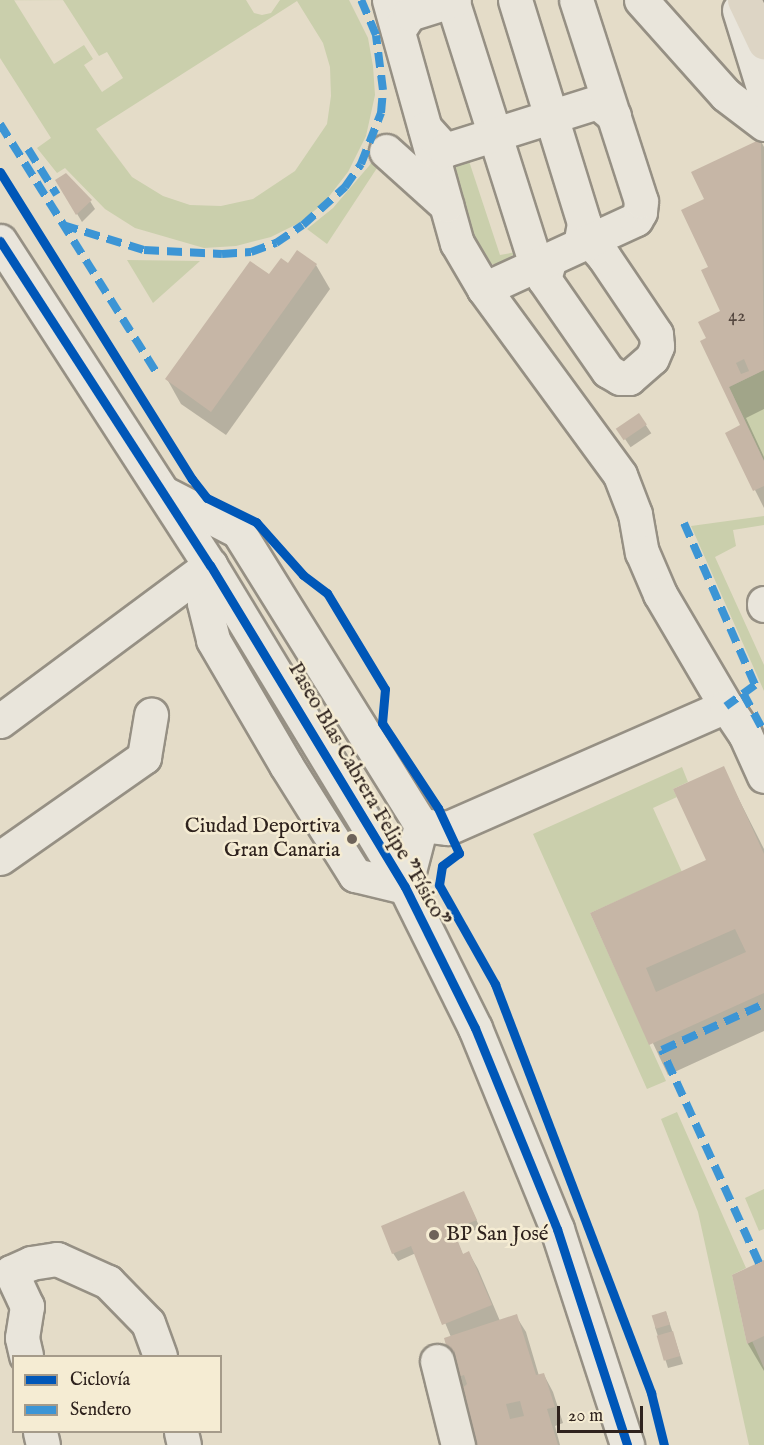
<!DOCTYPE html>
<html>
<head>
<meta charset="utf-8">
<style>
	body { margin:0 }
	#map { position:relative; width:764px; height:1445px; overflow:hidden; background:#e4dcc8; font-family:"IM FELL English",serif }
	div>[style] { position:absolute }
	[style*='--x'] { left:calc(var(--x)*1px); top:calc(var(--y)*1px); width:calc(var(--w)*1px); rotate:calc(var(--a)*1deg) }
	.green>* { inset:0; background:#cacfac }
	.shadow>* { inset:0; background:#0003; transform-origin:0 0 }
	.building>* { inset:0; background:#c6b6a6; transform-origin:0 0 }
	.roads { filter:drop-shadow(2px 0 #969084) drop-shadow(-2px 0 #969084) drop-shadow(0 2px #969084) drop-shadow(0 -2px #969084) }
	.minor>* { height:33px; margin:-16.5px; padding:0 16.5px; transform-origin:16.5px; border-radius:16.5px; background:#e9e5db }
	.highway>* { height:33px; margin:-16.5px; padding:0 16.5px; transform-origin:16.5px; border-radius:16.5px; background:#ddd5c5 }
	.quiet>* { height:8px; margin-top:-4px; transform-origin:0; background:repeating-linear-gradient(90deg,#3c95d5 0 15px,transparent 0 23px) }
	.cycleway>* { height:9px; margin:-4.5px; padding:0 4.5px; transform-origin:4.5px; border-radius:4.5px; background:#0057b8 }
	.dots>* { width:16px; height:16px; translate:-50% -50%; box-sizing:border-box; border:3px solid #f5ecd3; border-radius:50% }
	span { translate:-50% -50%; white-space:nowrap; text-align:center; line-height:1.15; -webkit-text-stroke:5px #f5ecd3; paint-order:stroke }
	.number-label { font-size:18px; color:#54473f }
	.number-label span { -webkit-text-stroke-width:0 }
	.street-label { font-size:21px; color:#2e221d }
	.poi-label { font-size:21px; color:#2e221d }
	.right { translate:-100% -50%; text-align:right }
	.left { translate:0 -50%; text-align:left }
	.legend { position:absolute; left:12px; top:1355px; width:210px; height:78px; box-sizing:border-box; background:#f5ecd3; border:2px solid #a59b8a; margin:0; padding:8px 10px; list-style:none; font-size:18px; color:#2e221d }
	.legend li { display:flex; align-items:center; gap:12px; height:30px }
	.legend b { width:30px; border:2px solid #a59b8a }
	.scale { position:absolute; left:557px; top:1406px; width:86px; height:27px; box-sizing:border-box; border:3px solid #2e221d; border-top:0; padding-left:8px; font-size:18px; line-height:21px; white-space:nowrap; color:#2e221d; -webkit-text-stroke:4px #f5ecd3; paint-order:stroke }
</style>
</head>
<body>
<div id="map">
	<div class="green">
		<div style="clip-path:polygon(evenodd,0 0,14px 0,54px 64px,84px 45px,93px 59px,84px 65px,102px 92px,123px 78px,107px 52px,99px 56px,63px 0,246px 0,254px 13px,262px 15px,271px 13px,280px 0,349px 0,368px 38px,373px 66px,375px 95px,366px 136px,348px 172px,324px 203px,299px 223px,271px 237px,236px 246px,204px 248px,135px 228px,105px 209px,65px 168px,57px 173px,37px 148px,51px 138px,0 58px,0 0,297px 1px,323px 43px,330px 67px,331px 96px,327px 124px,295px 171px,253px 199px,221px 206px,190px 205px,163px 196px,132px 177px,96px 129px,297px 1px)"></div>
		<div style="clip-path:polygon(467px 155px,500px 255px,516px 252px,502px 264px,489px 264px,483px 258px,470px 230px,451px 163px)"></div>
		<div style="clip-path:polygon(374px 160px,379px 165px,327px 244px,307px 229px,333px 208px)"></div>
		<div style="clip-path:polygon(127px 260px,200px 261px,153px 303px)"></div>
		<div style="clip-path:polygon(764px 370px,764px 461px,729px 387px)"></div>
		<div style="clip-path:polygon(764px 516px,764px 525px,733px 530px,736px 546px,715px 557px,764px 665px,764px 691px,691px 526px)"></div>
		<div style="clip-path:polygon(682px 767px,688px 782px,673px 789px,677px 797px,653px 808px,682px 872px,590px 913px,666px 1081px,647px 1089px,533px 834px)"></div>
		<div style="clip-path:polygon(677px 1112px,746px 1268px,732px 1275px,747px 1344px,752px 1341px,764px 1368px,764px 1445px,749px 1445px,698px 1212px,661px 1119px)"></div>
		<div style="clip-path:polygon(764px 1189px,764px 1229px,759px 1231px,745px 1198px)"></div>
	</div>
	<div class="shadow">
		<div style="clip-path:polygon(761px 141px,764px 147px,764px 409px,746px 418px,764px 457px,764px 508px,727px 434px,742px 426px,708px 338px,722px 312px,710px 268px,706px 200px)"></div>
		<div style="clip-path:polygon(62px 189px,90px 201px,95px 209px,82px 222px)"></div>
		<div style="clip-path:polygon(316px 265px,330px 289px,226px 435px,181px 404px,167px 379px,269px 276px)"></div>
		<div style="left:639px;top:415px;width:22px;height:25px;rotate:56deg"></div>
		<div style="clip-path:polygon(723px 768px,764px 849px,764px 1031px,668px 1075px,592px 914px,708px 861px)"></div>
		<div style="clip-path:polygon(468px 1201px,480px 1228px,456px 1238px,463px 1255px,469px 1253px,478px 1269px,500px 1321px,516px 1316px,526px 1332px,539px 1376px,544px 1375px,553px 1392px,563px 1423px,555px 1426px,560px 1445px,475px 1445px,463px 1389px,457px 1377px,451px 1337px,416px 1253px,398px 1261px,393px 1253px)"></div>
		<div style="clip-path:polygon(764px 1262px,764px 1371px,748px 1344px,733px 1275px)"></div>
		<div style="clip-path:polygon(666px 1312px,683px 1364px,668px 1368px,655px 1327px)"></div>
	</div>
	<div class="building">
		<div style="clip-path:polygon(evenodd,761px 139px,764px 370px,729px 387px,764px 461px,764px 486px,753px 491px,725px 433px,740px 425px,700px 341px,706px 338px,698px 322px,720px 311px,701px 270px,708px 267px,681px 210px,704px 199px,691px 172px,761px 139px,744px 359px,749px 371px,741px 374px,736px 363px,744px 359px)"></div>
		<div style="clip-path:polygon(66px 173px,92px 200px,76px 215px,55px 180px)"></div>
		<div style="clip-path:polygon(297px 250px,317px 264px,211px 412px,165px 379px,250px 261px,269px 274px,281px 258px,288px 263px)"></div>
		<div style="left:639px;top:413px;width:14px;height:28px;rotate:56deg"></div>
		<div style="clip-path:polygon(evenodd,724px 766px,764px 854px,764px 993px,649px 1045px,590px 913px,706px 860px,673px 789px,724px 766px,735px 929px,746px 952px,656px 992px,646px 968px,735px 929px)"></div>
		<div style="clip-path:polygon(464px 1191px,477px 1220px,453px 1229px,463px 1254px,469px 1251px,492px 1305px,442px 1325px,411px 1246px,392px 1254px,381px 1226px)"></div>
		<div style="clip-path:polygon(764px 1260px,764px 1336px,747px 1344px,732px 1275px)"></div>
		<div style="left:666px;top:1311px;width:14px;height:15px;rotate:73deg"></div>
		<div style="clip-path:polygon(evenodd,517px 1314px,536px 1375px,544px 1373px,555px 1407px,547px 1409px,558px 1445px,473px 1445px,459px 1391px,467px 1384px,464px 1375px,455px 1378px,444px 1338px,517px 1314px,520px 1401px,524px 1416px,510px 1419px,506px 1404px,520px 1401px)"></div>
		<div style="left:673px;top:1331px;width:26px;height:17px;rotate:74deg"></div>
	</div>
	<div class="roads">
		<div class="minor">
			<div style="--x:389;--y:0;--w:252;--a:74.4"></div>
			<div style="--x:457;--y:243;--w:53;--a:59.6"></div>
			<div style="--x:484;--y:289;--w:230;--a:53.8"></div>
			<div style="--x:620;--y:475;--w:42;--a:69"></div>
			<div style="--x:635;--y:514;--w:39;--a:80"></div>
			<div style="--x:642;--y:552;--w:46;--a:66.8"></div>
			<div style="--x:660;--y:594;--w:130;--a:59.5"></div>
			<div style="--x:726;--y:706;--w:304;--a:156.3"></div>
			<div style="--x:448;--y:828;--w:27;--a:-174"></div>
			<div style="--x:452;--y:0;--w:278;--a:72.4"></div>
			<div style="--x:515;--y:0;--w:233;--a:72.8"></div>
			<div style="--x:584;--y:223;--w:22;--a:100"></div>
			<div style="--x:641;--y:0;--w:127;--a:48.2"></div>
			<div style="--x:726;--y:95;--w:48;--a:37.3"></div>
			<div style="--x:739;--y:10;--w:85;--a:72.8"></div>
			<div style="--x:398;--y:31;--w:20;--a:-57"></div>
			<div style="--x:409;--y:14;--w:47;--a:-17.3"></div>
			<div style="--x:425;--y:128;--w:30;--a:48"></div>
			<div style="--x:445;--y:150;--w:159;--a:-17.5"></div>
			<div style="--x:597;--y:102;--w:22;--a:39"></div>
			<div style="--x:386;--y:151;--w:81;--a:42"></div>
			<div style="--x:0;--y:241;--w:386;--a:57.1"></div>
			<div style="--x:210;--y:565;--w:376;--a:58.8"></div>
			<div style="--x:405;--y:887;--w:157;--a:63.6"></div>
			<div style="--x:475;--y:1028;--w:217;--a:67.8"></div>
			<div style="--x:557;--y:1229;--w:227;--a:72"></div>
			<div style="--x:550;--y:259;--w:21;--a:107"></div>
			<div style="--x:544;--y:279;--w:112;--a:55.2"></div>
			<div style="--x:608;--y:371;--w:14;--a:30"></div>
			<div style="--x:620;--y:378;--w:9;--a:0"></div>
			<div style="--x:629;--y:378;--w:30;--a:-41"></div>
			<div style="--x:652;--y:358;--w:13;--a:-67"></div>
			<div style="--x:657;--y:346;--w:12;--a:-95"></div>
			<div style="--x:656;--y:334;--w:93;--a:-124"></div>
			<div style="--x:604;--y:257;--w:18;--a:-131"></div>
			<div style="--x:592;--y:243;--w:6;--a:-171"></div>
			<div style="--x:484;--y:289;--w:167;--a:-24.7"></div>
			<div style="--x:636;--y:219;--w:8;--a:-60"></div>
			<div style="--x:640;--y:212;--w:11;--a:-85"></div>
			<div style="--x:641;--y:201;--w:211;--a:-107.9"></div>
			<div style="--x:164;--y:493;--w:83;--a:27.2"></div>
			<div style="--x:238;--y:531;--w:346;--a:58.1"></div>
			<div style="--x:421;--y:825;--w:64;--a:104.5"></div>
			<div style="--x:210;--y:565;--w:38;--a:99"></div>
			<div style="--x:204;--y:603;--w:38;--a:76"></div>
			<div style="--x:213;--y:640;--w:145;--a:59.7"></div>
			<div style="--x:286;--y:765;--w:130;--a:57.9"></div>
			<div style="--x:355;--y:875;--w:51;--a:13.5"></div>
			<div style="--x:764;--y:603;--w:2;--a:90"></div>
			<div style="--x:726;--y:706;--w:34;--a:56"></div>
			<div style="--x:745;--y:734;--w:46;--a:65.7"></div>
			<div style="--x:0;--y:721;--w:262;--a:-36.6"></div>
			<div style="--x:0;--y:858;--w:176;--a:-35"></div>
			<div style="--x:144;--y:757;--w:43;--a:-80.5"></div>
			<div style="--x:11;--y:1272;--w:22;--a:-24"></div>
			<div style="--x:31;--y:1263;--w:26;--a:-9"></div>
			<div style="--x:57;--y:1259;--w:56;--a:24.3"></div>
			<div style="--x:108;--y:1282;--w:57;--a:45.7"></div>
			<div style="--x:148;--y:1323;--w:35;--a:70"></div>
			<div style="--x:11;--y:1272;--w:38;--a:65"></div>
			<div style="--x:27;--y:1306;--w:32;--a:99"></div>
			<div style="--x:22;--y:1338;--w:18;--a:77"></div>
			<div style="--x:437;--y:1361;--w:87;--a:76"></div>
			<div style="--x:40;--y:1432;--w:13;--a:77"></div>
			<div style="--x:181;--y:1432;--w:13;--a:77"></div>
		</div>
		<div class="highway">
			<div style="--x:744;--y:0;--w:47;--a:64.5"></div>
		</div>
	</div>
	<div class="quiet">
		<div style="--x:0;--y:124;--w:297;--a:57.8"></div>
		<div style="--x:28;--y:149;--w:54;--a:57.8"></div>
		<div style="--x:63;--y:225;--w:85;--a:17.2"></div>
		<div style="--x:144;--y:250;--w:78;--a:2.9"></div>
		<div style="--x:222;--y:254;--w:29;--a:-4"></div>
		<div style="--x:251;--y:252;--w:27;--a:-20"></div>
		<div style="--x:276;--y:243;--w:32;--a:-34"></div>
		<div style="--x:303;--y:225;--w:57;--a:-42.1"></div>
		<div style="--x:345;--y:187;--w:28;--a:-55"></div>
		<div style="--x:361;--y:164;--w:55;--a:-68.6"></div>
		<div style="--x:381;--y:113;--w:23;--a:-85"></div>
		<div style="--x:383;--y:90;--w:55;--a:-97.3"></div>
		<div style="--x:376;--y:35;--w:38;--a:-113"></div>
		<div style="--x:684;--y:523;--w:177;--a:66.3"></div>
		<div style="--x:755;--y:685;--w:36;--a:144"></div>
		<div style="--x:743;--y:693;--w:44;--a:61.7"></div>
		<div style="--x:759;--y:1263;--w:234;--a:-114.5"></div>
		<div style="--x:662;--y:1050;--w:112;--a:-24.3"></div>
	</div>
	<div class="cycleway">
		<div style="--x:0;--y:172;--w:362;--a:58"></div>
		<div style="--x:192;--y:479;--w:24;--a:52"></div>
		<div style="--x:207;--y:498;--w:55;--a:26.1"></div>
		<div style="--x:256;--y:522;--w:71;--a:48.4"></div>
		<div style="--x:303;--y:575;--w:30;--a:37"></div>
		<div style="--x:327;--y:593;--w:112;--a:58.9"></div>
		<div style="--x:385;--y:689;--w:34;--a:95"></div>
		<div style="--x:382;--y:723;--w:102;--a:56.6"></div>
		<div style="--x:438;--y:808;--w:50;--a:65"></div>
		<div style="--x:459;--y:853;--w:21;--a:143"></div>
		<div style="--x:442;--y:866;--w:19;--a:99"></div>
		<div style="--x:439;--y:885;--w:114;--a:60.5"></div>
		<div style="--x:495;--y:984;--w:438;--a:69.1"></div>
		<div style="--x:651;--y:1393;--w:54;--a:76"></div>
		<div style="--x:0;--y:241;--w:386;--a:57.1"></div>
		<div style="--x:210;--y:565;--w:376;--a:58.8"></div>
		<div style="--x:405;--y:887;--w:157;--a:63.6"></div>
		<div style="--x:475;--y:1028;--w:217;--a:67.8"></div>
		<div style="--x:557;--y:1229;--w:227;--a:72"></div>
	</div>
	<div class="dots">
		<div style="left:352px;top:839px;background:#6e6359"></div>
		<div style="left:434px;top:1235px;background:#6e6359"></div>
	</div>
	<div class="number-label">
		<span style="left:737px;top:317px">42</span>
	</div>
	<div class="street-label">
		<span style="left:368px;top:795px;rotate:60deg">Paseo Blas Cabrera Felipe "Físico"</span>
	</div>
	<div class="poi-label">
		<span class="right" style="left:340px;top:839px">Ciudad Deportiva<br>Gran Canaria</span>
		<span class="left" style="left:446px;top:1235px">BP San José</span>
	</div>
	<ul class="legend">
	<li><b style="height:8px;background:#0057b8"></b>Ciclovía</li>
	<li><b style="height:8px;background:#3c95d5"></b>Sendero</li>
	</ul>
	<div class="scale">20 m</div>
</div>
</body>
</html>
